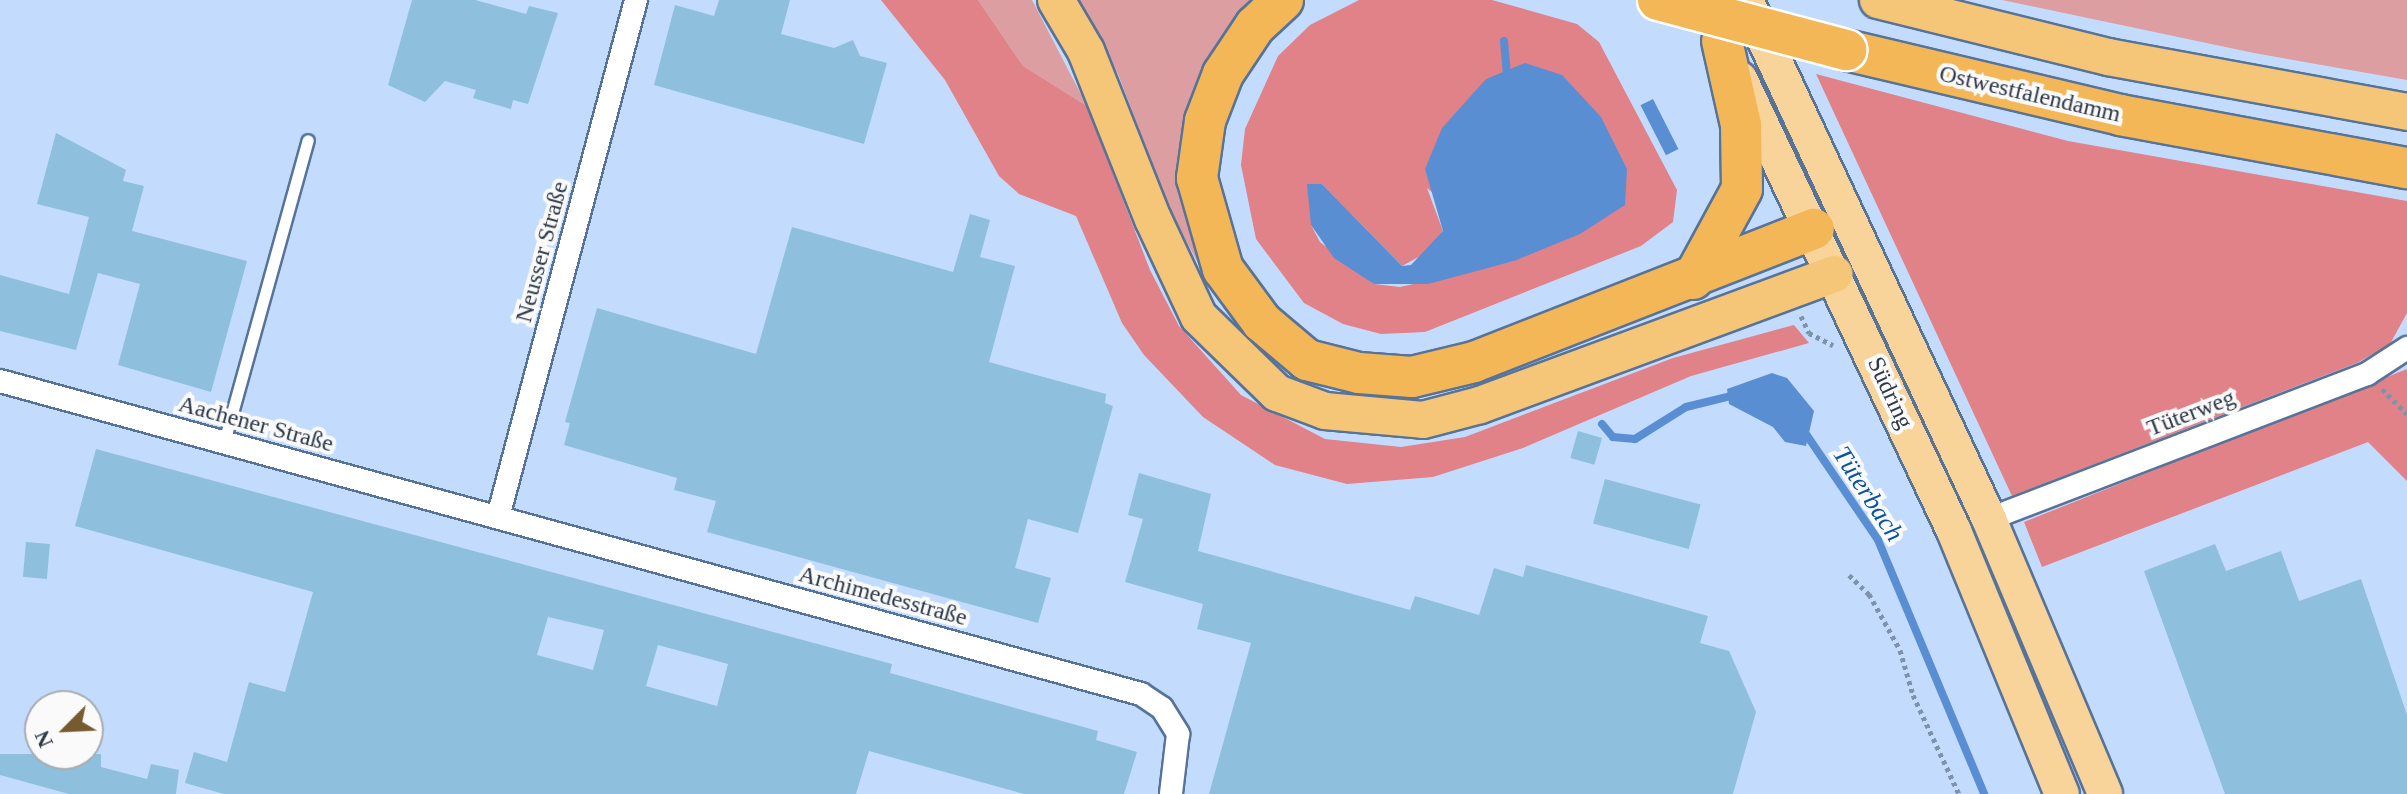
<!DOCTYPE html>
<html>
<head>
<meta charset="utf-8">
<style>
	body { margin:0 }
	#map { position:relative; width:2407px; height:794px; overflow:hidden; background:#c3dcfe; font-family:Georgia,serif }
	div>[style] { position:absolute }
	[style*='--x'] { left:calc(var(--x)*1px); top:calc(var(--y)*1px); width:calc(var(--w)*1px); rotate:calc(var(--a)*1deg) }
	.green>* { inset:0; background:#dc9ea0 }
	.forest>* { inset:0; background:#e18188 }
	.water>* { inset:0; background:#5a8ed3; transform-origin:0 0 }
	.stream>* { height:8px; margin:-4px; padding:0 4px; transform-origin:4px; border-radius:4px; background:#5a8ed3 }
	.building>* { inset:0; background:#8ebfdd; transform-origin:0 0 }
	.path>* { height:5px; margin-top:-2.5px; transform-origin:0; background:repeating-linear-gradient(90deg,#7f92ac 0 4px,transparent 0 8px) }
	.roads { filter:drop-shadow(2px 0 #577398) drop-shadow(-2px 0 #577398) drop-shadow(0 2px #577398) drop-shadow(0 -2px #577398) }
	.service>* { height:11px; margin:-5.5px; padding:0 5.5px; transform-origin:5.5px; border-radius:5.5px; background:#fff }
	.minor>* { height:22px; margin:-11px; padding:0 11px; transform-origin:11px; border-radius:11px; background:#fff }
	.primary>* { height:34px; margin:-17px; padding:0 17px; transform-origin:17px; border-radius:17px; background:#f8d49a }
	.trunk>* { height:36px; margin:-18px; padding:0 18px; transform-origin:18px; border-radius:18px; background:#f6c678 }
	.motorway>* { height:40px; margin:-20px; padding:0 20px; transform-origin:20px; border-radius:20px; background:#f4b757 }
	.bridges { filter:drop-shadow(2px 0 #fff) drop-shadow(-2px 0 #fff) drop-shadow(0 2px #fff) drop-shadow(0 -2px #fff) }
	.motorway-bridge>* { height:40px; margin:-20px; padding:0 20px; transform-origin:20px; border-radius:20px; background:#f4b757 }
	span { translate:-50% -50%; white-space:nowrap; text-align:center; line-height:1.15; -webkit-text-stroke:8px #fafafa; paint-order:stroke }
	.street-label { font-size:24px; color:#2d3949 }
	.water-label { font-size:26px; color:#0953a5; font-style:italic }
	.north { position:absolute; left:24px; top:690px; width:80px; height:80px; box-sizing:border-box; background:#fafafa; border:2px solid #a8adb3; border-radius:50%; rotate:246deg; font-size:22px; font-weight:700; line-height:32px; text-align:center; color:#2d3949 }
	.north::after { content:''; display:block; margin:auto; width:28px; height:36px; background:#775a2d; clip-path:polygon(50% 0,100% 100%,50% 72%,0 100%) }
</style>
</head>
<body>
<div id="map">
	<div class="green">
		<div style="clip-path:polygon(978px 0,1032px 0,1087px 106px,1023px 66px)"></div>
		<div style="clip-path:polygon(1078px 0,1251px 0,1207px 58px,1183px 133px,1185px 206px,1206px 278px,1170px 211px,1118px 74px)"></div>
		<div style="clip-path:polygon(2002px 0,2407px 0,2407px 80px,2254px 53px)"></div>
	</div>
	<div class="forest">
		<div style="clip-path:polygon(881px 0,978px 0,1023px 66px,1087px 106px,1150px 270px,1179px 326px,1241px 395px,1325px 439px,1401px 447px,1465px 437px,1673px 358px,1794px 325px,1809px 343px,1691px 376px,1523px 448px,1433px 477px,1347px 484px,1275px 465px,1203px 417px,1144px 355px,1122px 323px,1076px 216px,1019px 194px,999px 176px,945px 80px)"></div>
		<div style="clip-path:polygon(evenodd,1359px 0,1492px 0,1577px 24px,1599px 42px,1677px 190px,1673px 222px,1641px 246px,1425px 332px,1381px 334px,1343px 324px,1304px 303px,1256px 239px,1241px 165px,1245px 129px,1278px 56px,1310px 25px,1359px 0,1322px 184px,1402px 266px,1424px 254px,1443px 231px,1427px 188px,1514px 261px,1400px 287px,1374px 284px,1320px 242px,1311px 225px,1322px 184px)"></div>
		<div style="clip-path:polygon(1816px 74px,2068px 141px,2407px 201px,2407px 313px,2390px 344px,2357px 363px,2012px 496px)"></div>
		<div style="clip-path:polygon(2407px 369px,2407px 481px,2368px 442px,2042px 567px,2024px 522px)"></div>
	</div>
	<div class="water">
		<div style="clip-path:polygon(1525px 63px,1562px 75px,1601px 117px,1627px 169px,1625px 205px,1580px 234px,1514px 261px,1428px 284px,1374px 284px,1334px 258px,1311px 225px,1307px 184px,1322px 184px,1402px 266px,1411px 265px,1443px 231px,1425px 169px,1442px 128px,1486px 79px)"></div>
		<div style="left:1653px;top:99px;width:56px;height:14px;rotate:63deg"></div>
		<div style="clip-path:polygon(1772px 373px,1787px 378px,1814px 411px,1806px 446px,1785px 442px,1773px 427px,1729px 404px,1727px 389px)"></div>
	</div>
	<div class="stream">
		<div style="--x:1504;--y:41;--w:35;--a:85"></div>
		<div style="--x:1602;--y:424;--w:17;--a:50"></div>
		<div style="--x:1613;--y:437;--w:22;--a:5"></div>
		<div style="--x:1635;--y:439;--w:60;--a:-32.1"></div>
		<div style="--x:1686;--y:407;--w:50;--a:-13.8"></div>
		<div style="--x:1806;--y:434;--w:128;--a:55.8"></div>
		<div style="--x:1878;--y:540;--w:275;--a:67.3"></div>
	</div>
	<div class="building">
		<div style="clip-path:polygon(412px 0,475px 0,526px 14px,529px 6px,558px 13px,528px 104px,513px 100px,511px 109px,473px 98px,476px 90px,445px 81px,425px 102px,388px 85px)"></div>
		<div style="clip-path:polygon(719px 0,790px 0,781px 34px,834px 48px,853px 40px,860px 56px,887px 63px,864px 144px,654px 85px,675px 5px,714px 16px)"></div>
		<div style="clip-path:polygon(56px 133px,126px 170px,123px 181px,144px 186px,132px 231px,247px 261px,211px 392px,118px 365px,140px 284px,98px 273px,76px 350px,0 331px,0 275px,69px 294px,89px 217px,37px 204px)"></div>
		<div style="clip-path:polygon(970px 214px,990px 220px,980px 257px,1015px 266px,989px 362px,1106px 394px,1105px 403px,1113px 406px,1078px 533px,1028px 519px,1015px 568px,1051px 578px,1038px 623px,707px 532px,716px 501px,674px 490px,677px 478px,564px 445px,570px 423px,565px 422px,597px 308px,756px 354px,792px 227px,953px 272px)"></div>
		<div style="left:1578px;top:431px;width:25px;height:28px;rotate:16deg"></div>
		<div style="clip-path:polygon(evenodd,96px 449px,892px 664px,890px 673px,1098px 731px,1096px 740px,1137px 752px,1124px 794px,1024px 794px,869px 751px,856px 794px,224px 794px,185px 783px,194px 752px,227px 762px,249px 682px,285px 692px,313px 592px,75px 526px,96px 449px,548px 617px,604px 630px,593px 670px,537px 655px,548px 617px,96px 449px,658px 645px,728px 664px,717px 706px,646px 686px,658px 645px)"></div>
		<div style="clip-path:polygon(1139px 473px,1211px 494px,1198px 551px,1410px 610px,1415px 596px,1479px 615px,1494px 568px,1523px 577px,1526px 565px,1708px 616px,1700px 643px,1729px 651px,1756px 712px,1733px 794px,1209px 794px,1251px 643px,1197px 629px,1203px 604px,1125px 582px,1143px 519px,1128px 515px)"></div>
		<div style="left:1605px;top:479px;width:99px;height:46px;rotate:15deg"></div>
		<div style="left:26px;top:542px;width:24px;height:35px;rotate:5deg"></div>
		<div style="clip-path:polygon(2215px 544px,2226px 571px,2281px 551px,2299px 601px,2361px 579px,2407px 715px,2407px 794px,2225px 794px,2144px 571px)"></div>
		<div style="clip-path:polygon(0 754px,101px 754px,101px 767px,147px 779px,151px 764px,179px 770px,176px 794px,69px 794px,0 775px)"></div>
	</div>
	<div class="path">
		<div style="--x:1801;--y:316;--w:19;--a:65"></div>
		<div style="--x:1809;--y:333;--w:27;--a:27"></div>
		<div style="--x:2382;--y:389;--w:35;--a:45"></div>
		<div style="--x:1849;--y:575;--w:28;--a:44"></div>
		<div style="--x:1869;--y:594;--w:64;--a:61"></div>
		<div style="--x:1900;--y:650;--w:47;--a:73.9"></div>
		<div style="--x:1913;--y:695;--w:109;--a:65.1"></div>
	</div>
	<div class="roads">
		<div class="service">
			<div style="--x:224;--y:442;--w:313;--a:-74.5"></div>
		</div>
		<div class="minor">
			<div style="--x:0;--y:381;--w:1183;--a:15.34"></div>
			<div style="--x:1141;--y:694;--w:25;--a:34"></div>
			<div style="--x:1162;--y:708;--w:31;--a:58"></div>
			<div style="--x:1178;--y:734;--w:60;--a:96.7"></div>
			<div style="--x:498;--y:517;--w:535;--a:-75.05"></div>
			<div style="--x:1989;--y:519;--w:405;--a:-21"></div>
			<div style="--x:2367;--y:374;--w:48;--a:-33"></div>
		</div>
		<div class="primary">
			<div style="--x:1746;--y:0;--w:573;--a:64.91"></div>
			<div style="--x:1989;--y:519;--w:298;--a:67.1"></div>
			<div style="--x:1740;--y:79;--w:500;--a:64.66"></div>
			<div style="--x:1954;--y:531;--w:284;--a:67.7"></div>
		</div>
		<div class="trunk">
			<div style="--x:1056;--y:0;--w:59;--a:59.5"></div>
			<div style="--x:1086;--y:51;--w:181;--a:68.3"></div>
			<div style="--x:1153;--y:219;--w:108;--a:64.9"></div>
			<div style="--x:1199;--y:317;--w:109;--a:44.3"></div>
			<div style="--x:1277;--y:393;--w:51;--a:20.6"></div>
			<div style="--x:1325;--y:411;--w:98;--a:5.2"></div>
			<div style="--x:1423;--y:420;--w:59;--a:-14.7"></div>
			<div style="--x:1480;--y:405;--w:378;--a:-20.3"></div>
			<div style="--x:1878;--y:0;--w:237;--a:13.9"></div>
			<div style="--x:2108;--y:57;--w:304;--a:10.4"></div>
		</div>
		<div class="motorway">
			<div style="--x:1283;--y:0;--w:38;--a:137"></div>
			<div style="--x:1255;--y:26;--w:58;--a:123.7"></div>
			<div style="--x:1223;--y:74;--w:50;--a:111"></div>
			<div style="--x:1205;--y:121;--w:58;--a:98"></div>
			<div style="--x:1197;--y:178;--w:95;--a:74.1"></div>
			<div style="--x:1223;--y:269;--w:66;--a:53.7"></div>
			<div style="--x:1262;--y:322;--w:59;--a:40.2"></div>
			<div style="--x:1307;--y:360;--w:54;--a:14"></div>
			<div style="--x:1359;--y:373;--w:53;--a:4.3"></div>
			<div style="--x:1412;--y:377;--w:64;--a:-13.6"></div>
			<div style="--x:1474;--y:362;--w:365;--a:-21.4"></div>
			<div style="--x:1846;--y:50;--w:282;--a:13.3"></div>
			<div style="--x:2120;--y:115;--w:292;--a:10.5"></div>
			<div style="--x:1693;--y:279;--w:102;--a:-61.4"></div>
			<div style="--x:1742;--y:189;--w:64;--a:-90.9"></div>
			<div style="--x:1741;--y:125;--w:86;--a:-102.7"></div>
		</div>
	</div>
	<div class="bridges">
		<div class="motorway-bridge">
			<div style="--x:1658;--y:0;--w:195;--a:14.9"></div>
		</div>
	</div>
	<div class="street-label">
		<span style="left:2030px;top:94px;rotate:13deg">Ostwestfalendamm</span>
		<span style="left:542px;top:252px;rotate:-75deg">Neusser Straße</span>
		<span style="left:1890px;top:393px;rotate:65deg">Südring</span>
		<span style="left:2191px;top:413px;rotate:-21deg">Tüterweg</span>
		<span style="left:256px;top:424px;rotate:15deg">Aachener Straße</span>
		<span style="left:883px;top:596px;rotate:15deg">Archimedesstraße</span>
	</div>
	<div class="water-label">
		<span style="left:1868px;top:494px;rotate:57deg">Tüterbach</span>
	</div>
	<div class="north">N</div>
</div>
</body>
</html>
